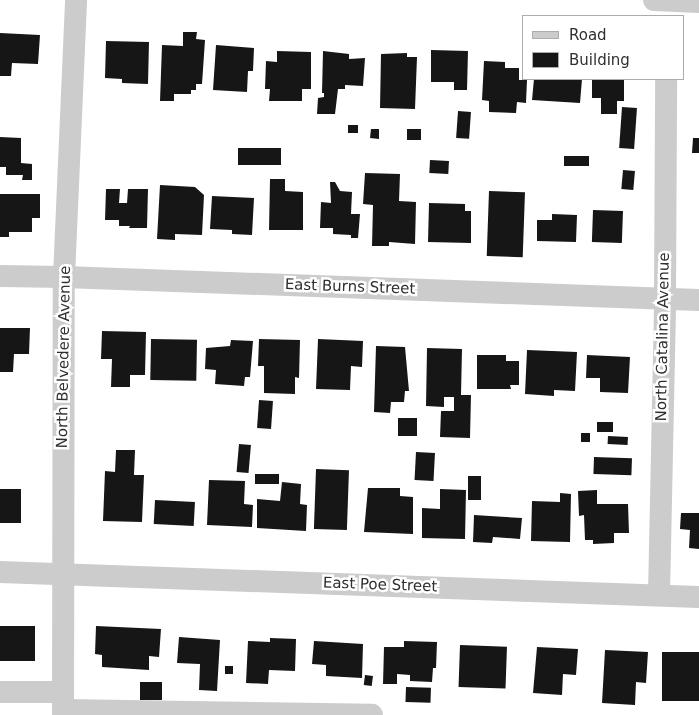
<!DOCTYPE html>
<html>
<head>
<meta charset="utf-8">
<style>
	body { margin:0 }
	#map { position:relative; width:699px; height:715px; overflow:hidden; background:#fff; font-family:"DejaVu Sans",sans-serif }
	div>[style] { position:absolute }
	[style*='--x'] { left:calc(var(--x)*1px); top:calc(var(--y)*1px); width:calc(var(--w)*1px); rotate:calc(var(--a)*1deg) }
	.building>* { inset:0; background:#161616; transform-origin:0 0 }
	.minor>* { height:22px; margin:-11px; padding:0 11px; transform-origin:11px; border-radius:11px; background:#ccc }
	span { translate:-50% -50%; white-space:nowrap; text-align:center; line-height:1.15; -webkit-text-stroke:5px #fff; paint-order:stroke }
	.street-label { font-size:15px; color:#2f2f2f }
	.legend { position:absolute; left:522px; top:15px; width:162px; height:65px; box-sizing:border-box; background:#fff; border:1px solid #acacac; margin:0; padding:6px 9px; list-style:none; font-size:15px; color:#2f2f2f }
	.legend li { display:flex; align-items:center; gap:10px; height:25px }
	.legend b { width:25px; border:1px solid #acacac }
</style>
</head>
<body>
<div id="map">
	<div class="building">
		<div style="clip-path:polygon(183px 32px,197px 32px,196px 39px,205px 40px,202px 84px,196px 84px,196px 90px,191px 90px,191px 94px,174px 94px,174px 101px,160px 101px,162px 45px,183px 46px)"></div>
		<div style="clip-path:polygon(0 33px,40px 35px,38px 64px,12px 63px,11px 76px,0 76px)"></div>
		<div style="clip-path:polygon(106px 41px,149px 42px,148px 84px,122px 83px,122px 79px,105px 78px)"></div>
		<div style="clip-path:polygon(216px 45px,254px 48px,253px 71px,248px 71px,247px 92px,213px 90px)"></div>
		<div style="clip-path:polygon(431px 50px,468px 51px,467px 90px,454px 90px,454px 82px,431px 82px)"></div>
		<div style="clip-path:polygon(277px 51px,311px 52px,311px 89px,302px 89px,302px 101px,269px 101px,270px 89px,265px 89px,266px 61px,277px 62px)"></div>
		<div style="clip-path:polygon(323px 51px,349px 54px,349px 59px,365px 58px,363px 86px,345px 85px,345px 89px,338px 89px,335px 114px,317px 114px,318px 98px,324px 97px,324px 93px,322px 93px)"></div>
		<div style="clip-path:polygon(407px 53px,407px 57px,417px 57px,415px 109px,380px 108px,381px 54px)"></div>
		<div style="clip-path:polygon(484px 61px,505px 62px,505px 68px,519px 68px,519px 80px,527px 80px,526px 103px,517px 102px,516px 113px,489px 112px,489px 101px,482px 100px)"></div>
		<div style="clip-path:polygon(534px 79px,582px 79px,580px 103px,532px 100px)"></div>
		<div style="clip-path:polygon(592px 79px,624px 79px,624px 101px,617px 101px,617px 114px,601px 114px,601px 98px,592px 98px)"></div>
		<div style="left:622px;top:107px;width:15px;height:41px;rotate:4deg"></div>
		<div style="left:458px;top:111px;width:13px;height:27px;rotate:4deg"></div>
		<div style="left:348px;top:125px;width:10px;height:8px"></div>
		<div style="clip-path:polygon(371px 129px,379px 129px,379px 139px,370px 138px)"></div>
		<div style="left:407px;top:129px;width:14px;height:11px"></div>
		<div style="clip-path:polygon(0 137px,21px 138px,21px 163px,32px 164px,32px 180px,22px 180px,23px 175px,6px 175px,6px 167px,0 167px)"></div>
		<div style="clip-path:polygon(693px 138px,699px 138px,699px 153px,692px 153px)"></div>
		<div style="left:238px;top:148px;width:43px;height:17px"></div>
		<div style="left:564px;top:156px;width:25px;height:10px"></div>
		<div style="left:430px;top:160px;width:19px;height:13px;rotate:3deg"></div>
		<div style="left:623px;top:170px;width:12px;height:19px;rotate:5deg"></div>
		<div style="clip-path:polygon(365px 173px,400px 174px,399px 201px,416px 202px,415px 244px,389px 242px,389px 246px,372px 246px,373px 205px,363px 204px)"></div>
		<div style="clip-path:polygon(270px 179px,285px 179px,285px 191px,303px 192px,303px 230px,269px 230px)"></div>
		<div style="clip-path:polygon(330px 182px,335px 182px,340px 191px,352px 192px,351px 214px,360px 214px,358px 238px,351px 238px,351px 235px,333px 234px,333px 228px,320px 228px,321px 202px,331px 203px)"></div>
		<div style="clip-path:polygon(160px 185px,195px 187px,204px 195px,202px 235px,175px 234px,175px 240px,157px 239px)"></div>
		<div style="clip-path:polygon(106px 189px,120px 189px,119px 203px,127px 203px,128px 189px,148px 189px,147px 228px,129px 228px,130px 226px,119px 226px,119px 220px,105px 220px)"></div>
		<div style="left:489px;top:191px;width:36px;height:65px;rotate:2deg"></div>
		<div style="clip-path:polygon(0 194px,40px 194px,40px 218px,32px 218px,32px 232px,9px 232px,9px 237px,0 237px)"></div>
		<div style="clip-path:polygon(212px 196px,254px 198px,252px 235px,232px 234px,232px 230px,210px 229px)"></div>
		<div style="clip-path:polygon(429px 203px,465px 204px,465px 211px,471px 211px,471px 243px,428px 242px)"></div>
		<div style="left:593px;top:210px;width:30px;height:32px;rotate:2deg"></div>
		<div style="clip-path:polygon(552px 214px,577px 215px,576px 242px,537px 241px,537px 220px,552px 220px)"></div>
		<div style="clip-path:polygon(0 328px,30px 328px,29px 354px,14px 354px,13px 372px,0 372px)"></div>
		<div style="clip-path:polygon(102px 331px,146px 332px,145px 375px,130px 375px,130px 387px,111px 387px,112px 359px,101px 359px)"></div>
		<div style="left:151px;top:339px;width:46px;height:41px;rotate:1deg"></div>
		<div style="clip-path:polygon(259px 339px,300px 340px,299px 378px,295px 377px,295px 394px,264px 393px,264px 366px,258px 366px)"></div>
		<div style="clip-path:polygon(318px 339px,363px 341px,362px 367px,351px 366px,350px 390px,316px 389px)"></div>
		<div style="clip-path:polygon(231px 340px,253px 341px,250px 377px,245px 377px,244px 386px,215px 384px,216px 370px,205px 369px,206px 348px,230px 346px)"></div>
		<div style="clip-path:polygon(376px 346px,405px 347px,409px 391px,405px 391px,404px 402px,391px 402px,390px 413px,374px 412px)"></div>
		<div style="clip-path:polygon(427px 348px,462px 349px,461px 395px,471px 395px,470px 438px,440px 437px,441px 411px,454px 411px,454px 397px,444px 397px,444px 407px,426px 406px)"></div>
		<div style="clip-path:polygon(527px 350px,577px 352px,575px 391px,554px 390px,554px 396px,525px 394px)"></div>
		<div style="clip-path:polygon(477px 355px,506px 355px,506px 361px,519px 361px,519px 385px,510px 385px,511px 389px,477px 389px)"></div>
		<div style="clip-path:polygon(587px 355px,630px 357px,628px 393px,600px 392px,600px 378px,586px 378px)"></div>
		<div style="left:259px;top:400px;width:14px;height:28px;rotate:4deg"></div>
		<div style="left:398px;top:418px;width:19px;height:18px"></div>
		<div style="left:597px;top:422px;width:16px;height:10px"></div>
		<div style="left:581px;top:433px;width:9px;height:9px"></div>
		<div style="left:608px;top:436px;width:20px;height:8px;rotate:3deg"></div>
		<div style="left:239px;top:444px;width:12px;height:28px;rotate:5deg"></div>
		<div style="clip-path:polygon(116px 450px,135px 450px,134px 475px,144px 475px,142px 522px,103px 521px,105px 471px,115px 472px)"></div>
		<div style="left:416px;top:452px;width:19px;height:28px;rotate:3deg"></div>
		<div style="left:594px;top:457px;width:38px;height:17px;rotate:2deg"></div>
		<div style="left:316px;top:469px;width:33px;height:60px;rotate:2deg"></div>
		<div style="left:255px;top:474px;width:24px;height:10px"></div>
		<div style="left:481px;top:476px;width:24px;height:13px;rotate:90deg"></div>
		<div style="clip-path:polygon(209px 480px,245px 481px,244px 504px,253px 505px,252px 527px,207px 525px)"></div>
		<div style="clip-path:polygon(282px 482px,301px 484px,300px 504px,307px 505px,306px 531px,257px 528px,257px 499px,280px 501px)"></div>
		<div style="clip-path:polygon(368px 488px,400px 488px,400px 496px,413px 497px,413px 534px,364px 532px)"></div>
		<div style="left:0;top:489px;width:21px;height:34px"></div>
		<div style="clip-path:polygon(440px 489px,466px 490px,465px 539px,422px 538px,422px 508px,440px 509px)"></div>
		<div style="clip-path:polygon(597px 490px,597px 504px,628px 504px,629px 533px,614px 533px,614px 543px,593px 544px,593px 540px,585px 540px,584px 515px,579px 516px,578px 491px)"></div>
		<div style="clip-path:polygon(560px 493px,571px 494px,570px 542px,531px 541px,532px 501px,560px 502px)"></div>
		<div style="left:155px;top:500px;width:40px;height:24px;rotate:3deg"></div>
		<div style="clip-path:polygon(681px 513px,699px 513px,699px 549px,689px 548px,690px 530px,680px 529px)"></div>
		<div style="clip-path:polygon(474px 515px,522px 518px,520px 539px,493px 537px,492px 543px,473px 542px)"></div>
		<div style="left:0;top:626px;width:35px;height:35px"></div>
		<div style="clip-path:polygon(96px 626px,161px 629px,159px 657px,149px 656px,149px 670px,102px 667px,102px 655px,95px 654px)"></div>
		<div style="clip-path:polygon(179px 637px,220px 640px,217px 691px,199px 690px,200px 664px,177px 663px)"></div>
		<div style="clip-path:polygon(270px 638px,296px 639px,295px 671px,269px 670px,268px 684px,246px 683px,248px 641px,270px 642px)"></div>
		<div style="clip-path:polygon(314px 641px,363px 644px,362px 678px,326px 676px,326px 665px,312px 664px)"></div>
		<div style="clip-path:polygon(404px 641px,437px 642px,436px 668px,433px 668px,432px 682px,410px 681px,410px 675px,397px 674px,397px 684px,383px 684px,384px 647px,404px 647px)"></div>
		<div style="left:460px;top:645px;width:47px;height:42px;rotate:2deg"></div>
		<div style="clip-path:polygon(537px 647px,578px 649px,576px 675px,563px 674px,562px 695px,533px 693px)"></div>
		<div style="clip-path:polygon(605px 650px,648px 652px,646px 683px,636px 682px,635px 705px,602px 703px)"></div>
		<div style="left:662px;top:652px;width:37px;height:49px"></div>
		<div style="left:225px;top:666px;width:8px;height:8px"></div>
		<div style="left:365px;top:675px;width:8px;height:10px;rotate:7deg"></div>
		<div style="left:140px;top:682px;width:22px;height:18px"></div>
		<div style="left:406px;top:687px;width:25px;height:15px;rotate:2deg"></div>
	</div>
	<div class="minor">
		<div style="--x:654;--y:0;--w:45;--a:2.5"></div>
		<div style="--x:0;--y:276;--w:64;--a:0.9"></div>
		<div style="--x:64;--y:277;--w:635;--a:2.07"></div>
		<div style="--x:0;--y:572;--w:699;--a:2.05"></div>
		<div style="--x:659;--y:595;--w:296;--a:-88.8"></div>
		<div style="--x:665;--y:299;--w:220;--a:-89.7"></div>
		<div style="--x:0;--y:692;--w:62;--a:0"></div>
		<div style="--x:63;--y:710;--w:309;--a:0.9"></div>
		<div style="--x:63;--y:715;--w:438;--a:-89.9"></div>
		<div style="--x:64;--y:277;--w:277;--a:-87.5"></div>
	</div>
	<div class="street-label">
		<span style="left:350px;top:287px;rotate:2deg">East Burns Street</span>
		<span style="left:663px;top:337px;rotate:-89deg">North Catalina Avenue</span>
		<span style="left:64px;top:357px;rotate:-89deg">North Belvedere Avenue</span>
		<span style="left:380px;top:585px;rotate:2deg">East Poe Street</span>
	</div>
	<ul class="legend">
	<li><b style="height:6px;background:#ccc"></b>Road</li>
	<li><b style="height:14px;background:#161616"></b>Building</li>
	</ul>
</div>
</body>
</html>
